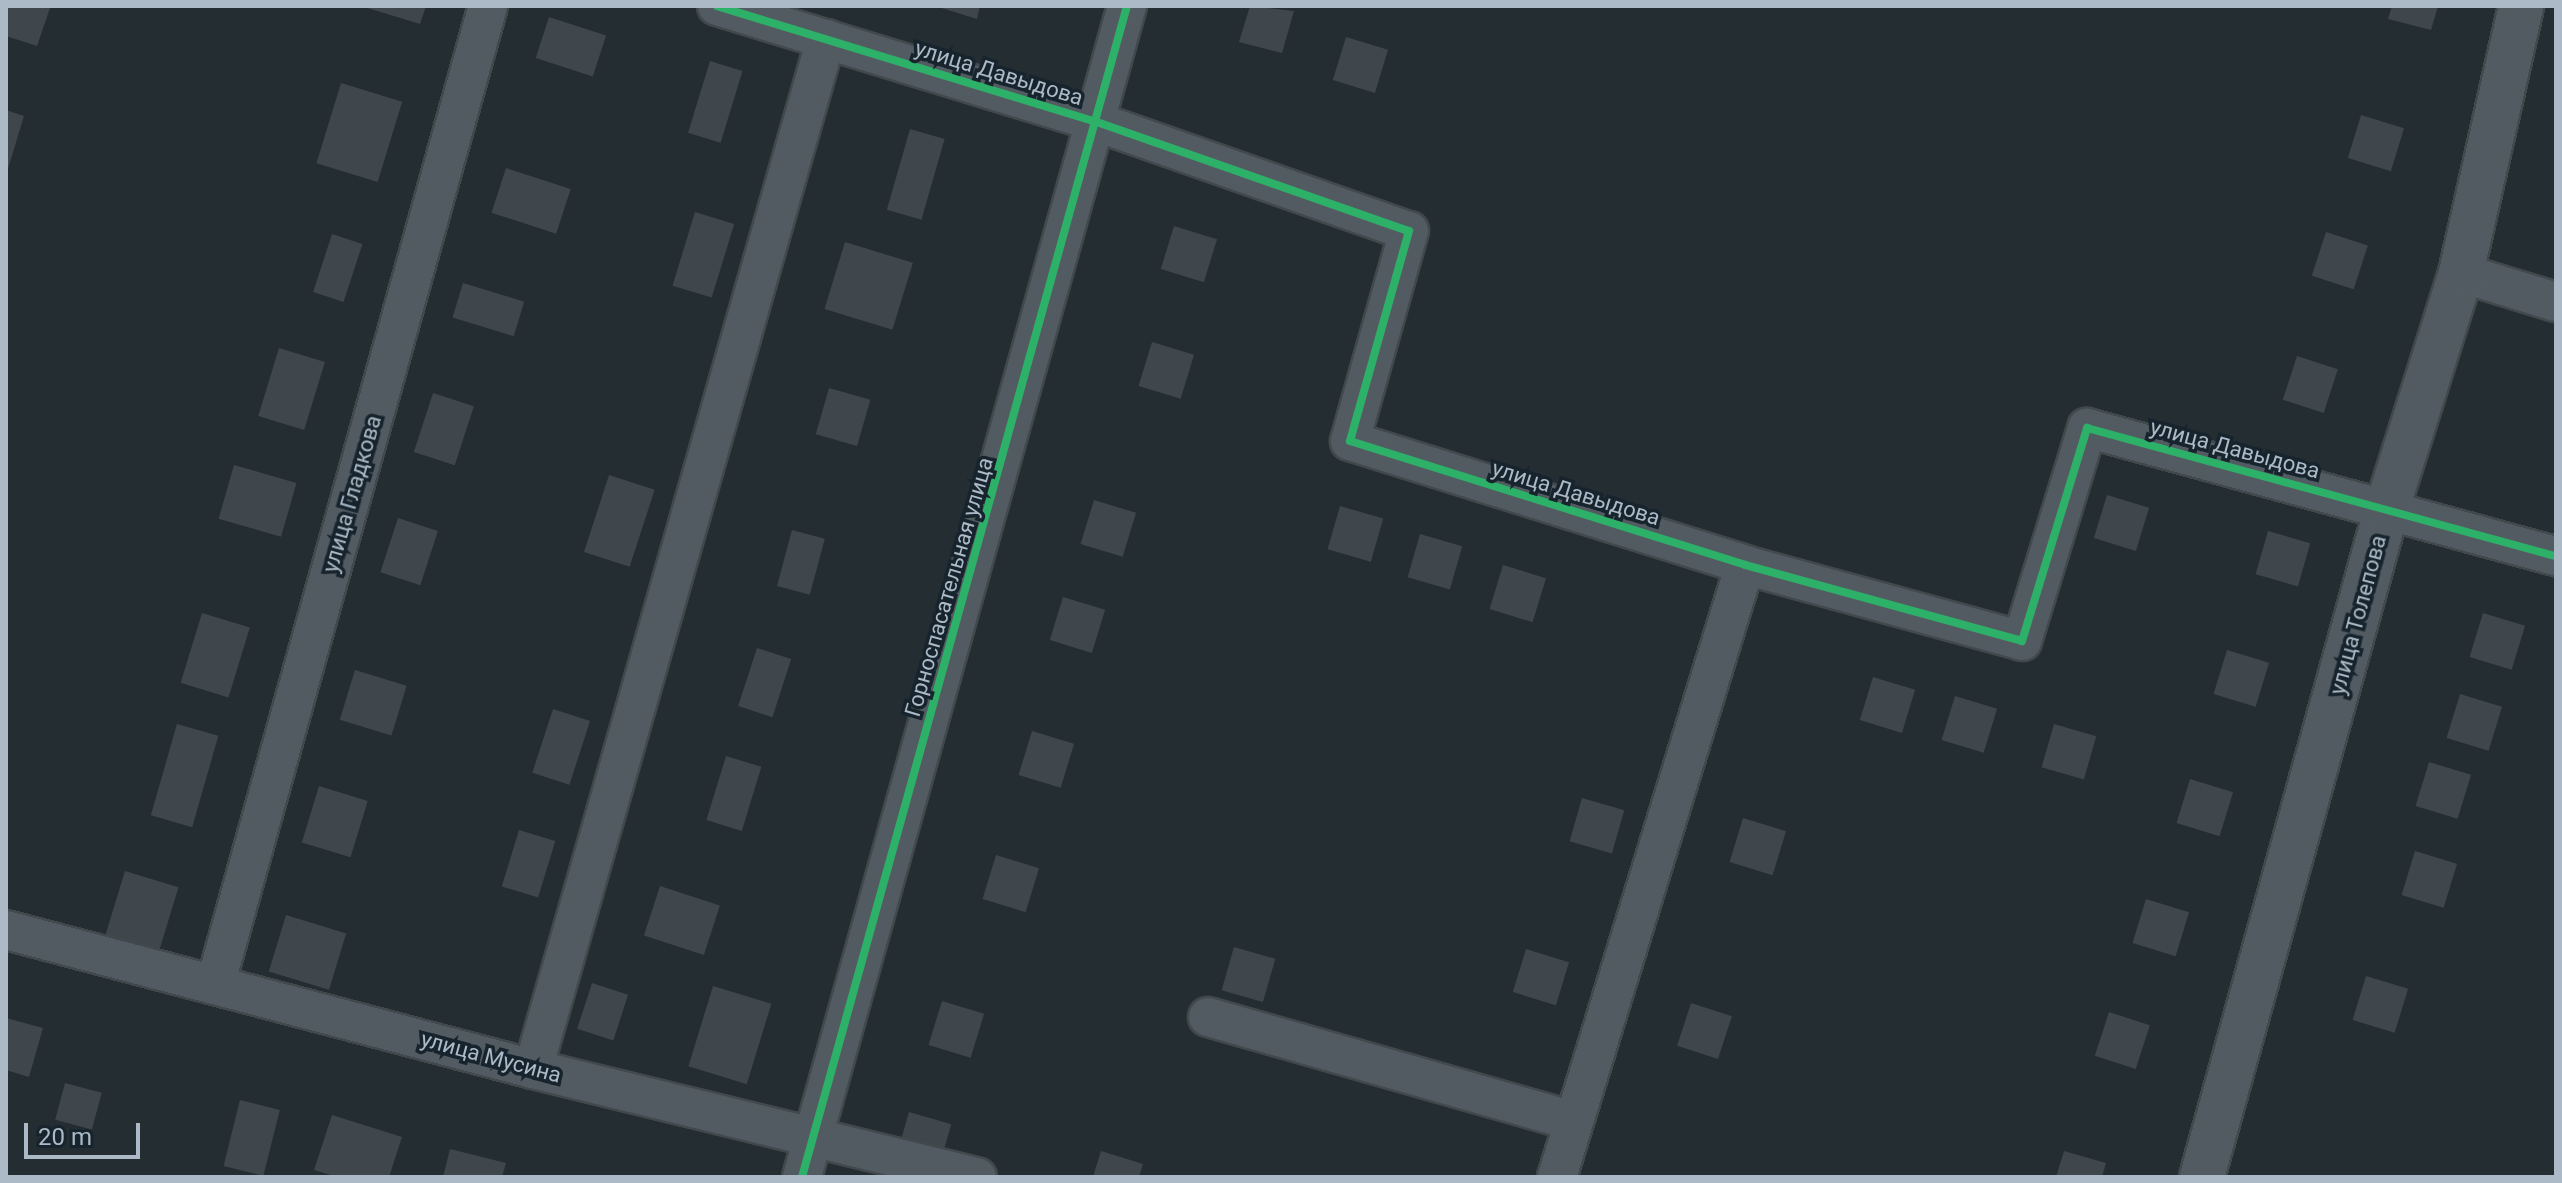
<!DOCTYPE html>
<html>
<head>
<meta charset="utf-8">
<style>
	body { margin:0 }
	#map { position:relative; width:2562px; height:1183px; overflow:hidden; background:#242d32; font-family:Roboto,sans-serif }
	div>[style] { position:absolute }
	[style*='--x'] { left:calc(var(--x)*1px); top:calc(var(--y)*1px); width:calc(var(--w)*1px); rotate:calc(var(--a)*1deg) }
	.building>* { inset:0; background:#3f474c; transform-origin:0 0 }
	.roads { filter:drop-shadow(2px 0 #42494d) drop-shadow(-2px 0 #42494d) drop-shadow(0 2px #42494d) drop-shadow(0 -2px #42494d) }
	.minor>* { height:38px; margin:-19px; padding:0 19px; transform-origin:19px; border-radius:19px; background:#525b61 }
	.tertiary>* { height:44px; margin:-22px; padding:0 22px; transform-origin:22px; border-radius:22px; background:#525b61 }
	.cycleway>* { height:8px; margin:-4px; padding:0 4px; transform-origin:4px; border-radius:4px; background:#2db169 }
	span { translate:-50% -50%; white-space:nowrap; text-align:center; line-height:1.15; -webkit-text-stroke:7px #17242d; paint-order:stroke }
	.street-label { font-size:22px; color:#abbac6 }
	.frame { position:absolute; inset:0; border:8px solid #abbac6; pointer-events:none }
	.scale { position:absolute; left:24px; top:1123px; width:116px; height:36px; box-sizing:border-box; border:4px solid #abbac6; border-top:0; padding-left:10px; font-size:24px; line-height:28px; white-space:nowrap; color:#abbac6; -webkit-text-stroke:6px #17242d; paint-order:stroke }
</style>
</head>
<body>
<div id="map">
	<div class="building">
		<div style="clip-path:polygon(6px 6px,50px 8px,37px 46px,6px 36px)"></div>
		<div style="clip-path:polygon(361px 6px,426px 6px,420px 24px)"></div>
		<div style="clip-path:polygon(935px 6px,980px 6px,977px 19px)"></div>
		<div style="clip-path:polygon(1250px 6px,1294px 11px,1282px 53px,1239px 42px)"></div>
		<div style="clip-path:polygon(2392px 6px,2438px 6px,2431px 30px,2388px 19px)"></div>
		<div style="left:549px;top:17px;width:60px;height:43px;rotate:18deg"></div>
		<div style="left:1346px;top:37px;width:44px;height:45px;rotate:17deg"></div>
		<div style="left:710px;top:61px;width:34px;height:75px;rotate:17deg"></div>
		<div style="left:341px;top:83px;width:64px;height:84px;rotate:17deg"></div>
		<div style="clip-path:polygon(6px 110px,24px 116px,7px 172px,6px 172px)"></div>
		<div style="left:2361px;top:115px;width:45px;height:45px;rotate:17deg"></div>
		<div style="left:910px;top:129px;width:36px;height:84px;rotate:16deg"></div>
		<div style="left:506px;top:168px;width:68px;height:47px;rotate:18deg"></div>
		<div style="left:695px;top:212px;width:41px;height:77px;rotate:17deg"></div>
		<div style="left:1174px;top:226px;width:45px;height:45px;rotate:17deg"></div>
		<div style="left:2326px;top:232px;width:44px;height:46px;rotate:18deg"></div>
		<div style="left:332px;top:234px;width:32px;height:61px;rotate:18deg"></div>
		<div style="left:845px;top:242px;width:71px;height:70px;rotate:17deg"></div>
		<div style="left:463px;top:283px;width:64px;height:36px;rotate:17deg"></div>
		<div style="left:1152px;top:342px;width:44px;height:46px;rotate:17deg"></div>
		<div style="left:279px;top:348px;width:48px;height:71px;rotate:17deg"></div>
		<div style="left:2297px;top:356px;width:43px;height:46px;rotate:18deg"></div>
		<div style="left:829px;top:388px;width:43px;height:48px;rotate:16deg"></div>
		<div style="left:433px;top:393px;width:43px;height:62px;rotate:18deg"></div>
		<div style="left:234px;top:465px;width:65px;height:56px;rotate:16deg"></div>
		<div style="left:609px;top:475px;width:48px;height:81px;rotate:18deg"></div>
		<div style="left:2107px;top:495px;width:44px;height:45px;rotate:17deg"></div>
		<div style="left:1094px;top:500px;width:44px;height:46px;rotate:17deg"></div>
		<div style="left:1340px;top:506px;width:45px;height:45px;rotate:16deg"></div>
		<div style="left:398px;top:518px;width:42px;height:57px;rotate:18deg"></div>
		<div style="left:792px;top:530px;width:34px;height:58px;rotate:15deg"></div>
		<div style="left:2268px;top:531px;width:44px;height:45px;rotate:16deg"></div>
		<div style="left:1420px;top:534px;width:44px;height:45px;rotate:16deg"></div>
		<div style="left:1503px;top:565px;width:45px;height:46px;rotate:17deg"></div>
		<div style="left:1063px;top:597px;width:44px;height:45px;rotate:17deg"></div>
		<div style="left:202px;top:613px;width:50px;height:73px;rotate:17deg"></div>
		<div style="left:2483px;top:613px;width:44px;height:46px;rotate:17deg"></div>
		<div style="left:757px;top:648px;width:36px;height:61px;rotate:18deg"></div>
		<div style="left:2227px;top:650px;width:44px;height:46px;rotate:17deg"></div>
		<div style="left:355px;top:670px;width:54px;height:52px;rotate:17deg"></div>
		<div style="left:1873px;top:677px;width:44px;height:45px;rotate:17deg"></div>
		<div style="left:2460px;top:694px;width:44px;height:46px;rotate:17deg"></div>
		<div style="left:1955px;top:696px;width:44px;height:46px;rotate:17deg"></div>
		<div style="left:553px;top:709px;width:39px;height:67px;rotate:18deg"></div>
		<div style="left:177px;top:724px;width:43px;height:95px;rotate:16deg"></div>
		<div style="left:2054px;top:724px;width:44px;height:45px;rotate:16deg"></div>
		<div style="left:1032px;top:731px;width:44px;height:46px;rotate:17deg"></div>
		<div style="left:726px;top:756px;width:37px;height:67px;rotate:17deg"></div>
		<div style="left:2429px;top:762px;width:44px;height:46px;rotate:17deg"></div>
		<div style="left:2190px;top:779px;width:45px;height:46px;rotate:17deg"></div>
		<div style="left:319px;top:786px;width:51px;height:59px;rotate:17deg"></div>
		<div style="left:1582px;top:798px;width:44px;height:45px;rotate:16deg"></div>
		<div style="left:1743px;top:818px;width:45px;height:46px;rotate:17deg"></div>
		<div style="left:519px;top:830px;width:38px;height:59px;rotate:17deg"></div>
		<div style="left:2415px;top:851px;width:44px;height:46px;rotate:17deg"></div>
		<div style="left:996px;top:855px;width:45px;height:46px;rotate:17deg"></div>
		<div style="left:125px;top:871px;width:56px;height:69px;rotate:17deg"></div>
		<div style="left:660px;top:886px;width:63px;height:52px;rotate:18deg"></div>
		<div style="left:2146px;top:899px;width:45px;height:46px;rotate:17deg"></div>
		<div style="left:286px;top:915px;width:63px;height:59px;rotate:17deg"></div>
		<div style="left:1234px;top:947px;width:43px;height:45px;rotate:16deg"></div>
		<div style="left:1526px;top:949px;width:45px;height:45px;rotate:17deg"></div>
		<div style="left:2366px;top:976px;width:44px;height:46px;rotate:17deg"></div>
		<div style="left:592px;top:983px;width:38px;height:48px;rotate:18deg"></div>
		<div style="left:713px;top:986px;width:61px;height:84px;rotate:17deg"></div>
		<div style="left:942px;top:1001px;width:44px;height:46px;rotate:17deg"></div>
		<div style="left:1691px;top:1003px;width:43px;height:45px;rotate:18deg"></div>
		<div style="left:2109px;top:1012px;width:43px;height:46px;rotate:18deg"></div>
		<div style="clip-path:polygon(6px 1018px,43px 1028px,29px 1077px,6px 1070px)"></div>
		<div style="left:65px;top:1083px;width:38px;height:38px;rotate:15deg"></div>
		<div style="left:240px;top:1100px;width:41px;height:68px;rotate:14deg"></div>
		<div style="left:909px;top:1112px;width:44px;height:45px;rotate:16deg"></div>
		<div style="clip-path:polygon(332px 1115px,402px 1137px,389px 1177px,337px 1177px,314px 1170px)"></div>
		<div style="clip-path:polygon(450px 1149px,506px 1163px,502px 1177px,443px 1177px)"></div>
		<div style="clip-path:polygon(1101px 1151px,1143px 1164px,1139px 1177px,1093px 1177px)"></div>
		<div style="clip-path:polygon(2064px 1151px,2106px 1163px,2102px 1177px,2056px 1177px)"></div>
	</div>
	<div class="roads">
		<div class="minor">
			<div style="--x:717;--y:6;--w:397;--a:17"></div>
			<div style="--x:1097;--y:122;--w:330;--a:19.3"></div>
			<div style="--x:1409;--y:231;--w:218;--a:105.7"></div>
			<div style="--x:1350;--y:441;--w:414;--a:17.4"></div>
			<div style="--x:1745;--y:565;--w:287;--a:15.3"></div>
			<div style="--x:2022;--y:641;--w:223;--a:-73"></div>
			<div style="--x:2087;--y:428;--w:486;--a:15.3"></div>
			<div style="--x:2461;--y:273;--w:99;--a:17"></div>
			<div style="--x:6;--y:930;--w:545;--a:14.78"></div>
			<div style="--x:533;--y:1069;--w:457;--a:13.7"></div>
			<div style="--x:216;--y:982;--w:1013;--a:-74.43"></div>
			<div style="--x:1208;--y:1017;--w:379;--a:15.9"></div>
			<div style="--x:533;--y:1069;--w:1071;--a:-74.12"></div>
			<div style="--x:802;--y:1177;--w:1215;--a:-74.49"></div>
			<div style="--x:1557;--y:1177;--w:640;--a:-72.92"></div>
		</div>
		<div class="tertiary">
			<div style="--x:2202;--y:1177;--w:694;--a:-74.54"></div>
			<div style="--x:2387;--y:508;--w:246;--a:-72.5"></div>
			<div style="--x:2461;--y:273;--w:274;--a:-77.3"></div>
		</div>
	</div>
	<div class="cycleway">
		<div style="--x:717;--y:6;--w:397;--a:17"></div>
		<div style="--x:1097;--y:122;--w:330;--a:19.3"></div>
		<div style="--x:1409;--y:231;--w:218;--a:105.7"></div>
		<div style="--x:1350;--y:441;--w:414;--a:17.4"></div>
		<div style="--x:1745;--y:565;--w:287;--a:15.3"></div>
		<div style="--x:2022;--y:641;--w:223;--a:-73"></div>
		<div style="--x:2087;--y:428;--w:486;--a:15.3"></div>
		<div style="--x:802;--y:1177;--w:1215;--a:-74.49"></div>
	</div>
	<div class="street-label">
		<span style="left:999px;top:73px;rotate:17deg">улица Давыдова</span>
		<span style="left:2235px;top:449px;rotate:15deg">улица Давыдова</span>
		<span style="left:1576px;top:493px;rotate:17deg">улица Давыдова</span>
		<span style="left:352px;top:494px;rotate:-74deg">улица Гладкова</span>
		<span style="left:949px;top:587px;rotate:-74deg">Горноспасательная улица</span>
		<span style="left:2358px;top:615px;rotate:-75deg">улица Толепова</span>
		<span style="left:491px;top:1057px;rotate:15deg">улица Мусина</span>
	</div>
	<div class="frame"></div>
	<div class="scale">20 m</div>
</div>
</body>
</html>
